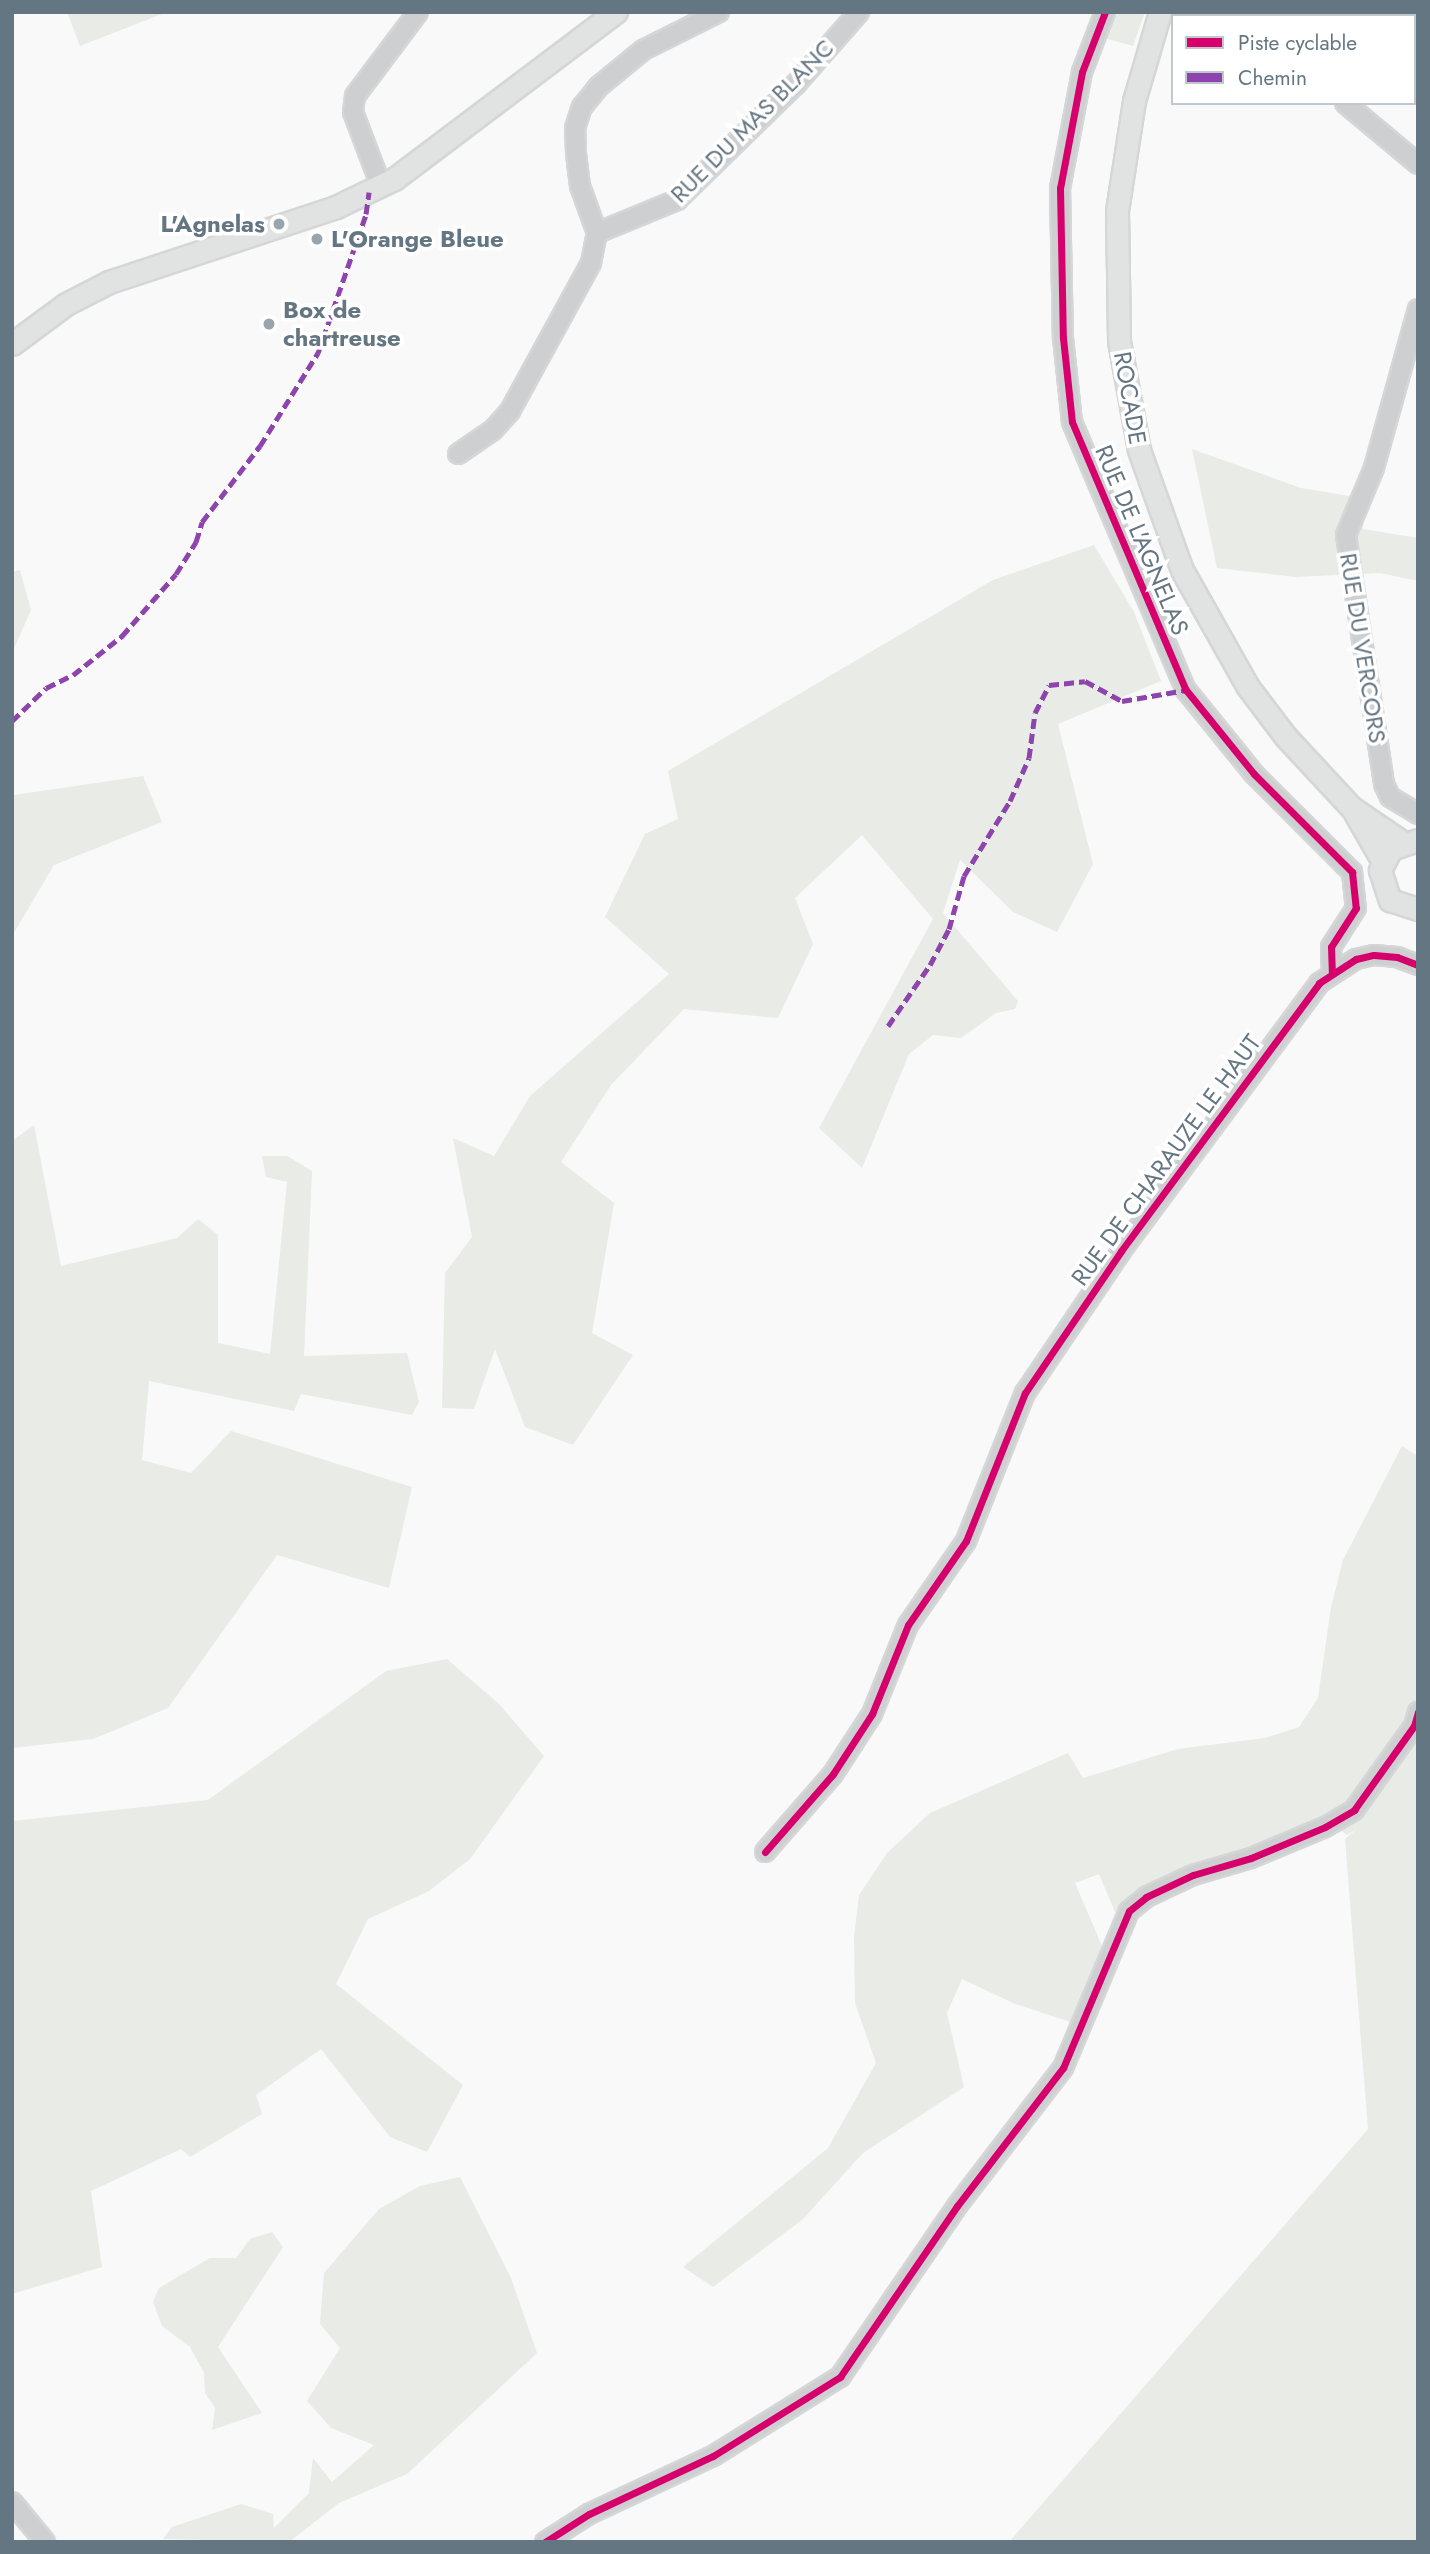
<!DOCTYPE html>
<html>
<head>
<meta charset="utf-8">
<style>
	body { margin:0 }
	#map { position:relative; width:1430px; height:2554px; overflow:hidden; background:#f9f9f9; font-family:Jost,sans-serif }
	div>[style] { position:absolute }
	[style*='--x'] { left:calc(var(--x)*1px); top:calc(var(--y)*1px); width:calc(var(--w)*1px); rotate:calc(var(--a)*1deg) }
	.green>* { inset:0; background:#e8ebe6 }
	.roads { filter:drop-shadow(2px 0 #d5d6d7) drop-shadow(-2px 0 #d5d6d7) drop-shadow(0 2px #d5d6d7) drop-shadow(0 -2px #d5d6d7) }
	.minor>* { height:18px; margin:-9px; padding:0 9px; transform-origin:9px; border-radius:9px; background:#cecfd0 }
	.major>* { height:21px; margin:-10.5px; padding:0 10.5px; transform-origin:10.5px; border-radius:10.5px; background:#e1e2e2 }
	.quiet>* { height:5px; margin-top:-2.5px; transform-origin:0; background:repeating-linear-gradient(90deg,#8e44ad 0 10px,transparent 0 15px) }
	.cycleway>* { height:7px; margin:-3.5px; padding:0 3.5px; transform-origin:3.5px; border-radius:3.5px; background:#d6006c }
	.dots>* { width:19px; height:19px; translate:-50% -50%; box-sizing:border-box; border:4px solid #fff; border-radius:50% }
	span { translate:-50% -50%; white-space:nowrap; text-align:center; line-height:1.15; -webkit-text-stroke:7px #fff; paint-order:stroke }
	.street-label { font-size:24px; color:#657683 }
	.poi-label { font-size:24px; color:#657683; font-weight:700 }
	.right { translate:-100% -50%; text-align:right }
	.left { translate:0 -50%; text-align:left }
	.frame { position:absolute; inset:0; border:14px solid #657683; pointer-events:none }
	.legend { position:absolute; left:1171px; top:14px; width:245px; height:91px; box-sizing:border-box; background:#fff; border:2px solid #c1c8cd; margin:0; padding:9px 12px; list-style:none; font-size:21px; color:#657683 }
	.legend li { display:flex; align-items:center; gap:14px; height:35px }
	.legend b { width:35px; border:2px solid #c1c8cd }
</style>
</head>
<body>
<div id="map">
	<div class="green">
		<div style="clip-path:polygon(67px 12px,167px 12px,80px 46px)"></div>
		<div style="clip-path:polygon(1106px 12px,1145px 12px,1133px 46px,1101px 37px)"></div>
		<div style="clip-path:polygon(1192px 449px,1301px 488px,1362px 498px,1363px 529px,1418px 538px,1418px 581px,1380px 573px,1296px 577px,1217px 568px)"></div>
		<div style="clip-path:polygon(1094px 545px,1134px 612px,1161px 681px,1058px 724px,1093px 864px,1057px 932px,1013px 912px,960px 860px,943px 913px,1018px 1001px,1015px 1009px,996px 1013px,961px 1038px,933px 1035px,909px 1054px,862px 1168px,819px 1128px,933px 919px,862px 835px,795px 898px,813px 944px,778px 1018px,684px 1009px,611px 1085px,561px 1162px,614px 1203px,592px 1333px,633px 1355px,573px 1445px,525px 1427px,495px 1349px,474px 1409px,442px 1408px,445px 1273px,472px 1237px,453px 1138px,494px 1156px,530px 1096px,669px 974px,605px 917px,645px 834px,678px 819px,668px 771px,993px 580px)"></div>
		<div style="clip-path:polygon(20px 570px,31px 610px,12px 653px,12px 572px)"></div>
		<div style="clip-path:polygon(143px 776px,162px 822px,54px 865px,12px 936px,14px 795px)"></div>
		<div style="clip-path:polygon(34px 1125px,61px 1266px,177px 1238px,198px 1219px,218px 1235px,218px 1343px,270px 1354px,287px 1182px,266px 1177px,262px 1156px,287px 1156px,312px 1171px,304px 1356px,407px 1353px,419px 1402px,412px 1415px,301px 1394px,294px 1411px,149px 1381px,142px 1460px,191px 1473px,231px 1431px,412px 1487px,389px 1588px,277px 1555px,168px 1708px,93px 1739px,12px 1748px,12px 1141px)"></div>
		<div style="clip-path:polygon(1402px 1446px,1418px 1456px,1418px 2542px,1009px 2542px,1368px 2129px,1345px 1839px,1357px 1829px,1347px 1835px,1326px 1820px,1282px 1835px,1148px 1888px,1115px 1912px,1099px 1874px,1075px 1883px,1102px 1946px,1076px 2024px,1013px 2003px,962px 1979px,947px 2013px,964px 2087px,863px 2153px,803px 2219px,713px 2287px,683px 2267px,828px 2148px,876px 2063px,855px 2003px,854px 1937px,859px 1895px,887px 1853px,930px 1813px,1068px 1753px,1083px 1778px,1178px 1749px,1265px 1738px,1299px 1727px,1318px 1698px,1331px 1607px,1343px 1560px)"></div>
		<div style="clip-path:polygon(447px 1659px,498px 1703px,544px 1756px,470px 1859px,429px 1891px,368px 1919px,336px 1984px,463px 2085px,427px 2152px,390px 2137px,321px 2049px,256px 2095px,262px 2114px,190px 2157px,181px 2149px,91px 2191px,102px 2267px,12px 2294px,12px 1821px,208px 1800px,386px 1671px)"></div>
		<div style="clip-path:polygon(460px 2177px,511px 2278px,537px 2353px,407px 2474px,339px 2503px,289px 2542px,163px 2539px,172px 2527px,241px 2504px,273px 2514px,274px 2528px,309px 2493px,313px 2458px,332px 2482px,374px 2445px,331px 2428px,307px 2401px,340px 2348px,320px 2324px,324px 2273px,379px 2209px,420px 2186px)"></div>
		<div style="clip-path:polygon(272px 2232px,283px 2247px,218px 2347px,262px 2413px,212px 2430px,215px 2408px,205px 2393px,204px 2373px,190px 2347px,162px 2326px,153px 2302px,159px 2288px,210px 2258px,236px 2258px,250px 2239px)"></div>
	</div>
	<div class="roads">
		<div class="minor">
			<div style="--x:1105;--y:12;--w:64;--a:111"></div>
			<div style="--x:1082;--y:72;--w:118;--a:100.7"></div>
			<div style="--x:1060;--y:188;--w:150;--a:88.9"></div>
			<div style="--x:1063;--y:338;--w:84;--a:83.9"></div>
			<div style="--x:1072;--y:422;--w:291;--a:67"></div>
			<div style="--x:1186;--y:690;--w:108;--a:51"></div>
			<div style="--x:1254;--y:774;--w:139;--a:45"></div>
			<div style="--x:1352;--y:872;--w:36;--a:84"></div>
			<div style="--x:1356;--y:908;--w:46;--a:122.7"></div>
			<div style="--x:1331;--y:947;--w:25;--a:88"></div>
			<div style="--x:1414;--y:57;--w:4;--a:-14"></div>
			<div style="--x:1345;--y:103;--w:95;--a:39.9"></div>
			<div style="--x:381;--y:186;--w:79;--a:-110.7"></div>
			<div style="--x:353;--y:112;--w:16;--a:-83"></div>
			<div style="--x:355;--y:96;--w:105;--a:-53.1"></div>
			<div style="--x:597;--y:233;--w:87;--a:-22.4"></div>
			<div style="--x:677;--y:200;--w:166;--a:-44.3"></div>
			<div style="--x:796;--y:84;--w:96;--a:-48.8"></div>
			<div style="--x:1418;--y:309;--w:165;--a:105.5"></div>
			<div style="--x:1374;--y:468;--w:73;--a:112.7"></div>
			<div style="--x:1346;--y:535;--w:252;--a:81.3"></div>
			<div style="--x:1384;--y:784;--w:14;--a:65"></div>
			<div style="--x:1390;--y:797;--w:33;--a:31"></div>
			<div style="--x:458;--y:454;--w:42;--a:-34.4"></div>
			<div style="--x:493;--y:430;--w:25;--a:-48"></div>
			<div style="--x:510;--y:411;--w:169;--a:-61.3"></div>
			<div style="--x:591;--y:263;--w:31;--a:-79"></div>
			<div style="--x:597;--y:233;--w:50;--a:-109.9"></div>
			<div style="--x:580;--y:186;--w:33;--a:-97"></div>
			<div style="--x:576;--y:153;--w:25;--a:-92"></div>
			<div style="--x:575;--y:128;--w:22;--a:-72"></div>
			<div style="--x:582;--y:107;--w:26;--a:-51"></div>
			<div style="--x:598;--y:87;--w:58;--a:-39.4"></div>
			<div style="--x:643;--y:50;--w:85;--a:-26.6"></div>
			<div style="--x:765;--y:1852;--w:103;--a:-48.9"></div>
			<div style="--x:833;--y:1774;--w:72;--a:-57"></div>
			<div style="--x:872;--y:1714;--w:96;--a:-68"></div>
			<div style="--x:908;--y:1625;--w:102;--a:-55.4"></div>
			<div style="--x:966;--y:1541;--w:159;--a:-68.3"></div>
			<div style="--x:1025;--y:1393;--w:171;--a:-55.9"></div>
			<div style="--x:1121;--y:1251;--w:333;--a:-53.5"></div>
			<div style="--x:1319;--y:983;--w:44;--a:-33"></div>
			<div style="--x:1356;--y:959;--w:18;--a:-13"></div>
			<div style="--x:1374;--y:955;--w:23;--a:5"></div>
			<div style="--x:1397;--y:957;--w:22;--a:21"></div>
			<div style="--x:12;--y:2502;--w:52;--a:50.5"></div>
			<div style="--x:545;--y:2542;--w:52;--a:-32.5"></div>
			<div style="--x:589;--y:2514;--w:137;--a:-25.1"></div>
			<div style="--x:713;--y:2456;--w:150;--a:-31.9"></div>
			<div style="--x:840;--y:2377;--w:207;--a:-55.6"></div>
			<div style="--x:957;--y:2206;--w:174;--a:-52.5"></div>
			<div style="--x:1063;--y:2068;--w:170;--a:-67.2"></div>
			<div style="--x:1129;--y:1911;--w:22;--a:-39"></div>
			<div style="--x:1146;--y:1897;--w:52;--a:-25.1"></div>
			<div style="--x:1193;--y:1875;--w:60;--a:-16.3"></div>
			<div style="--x:1251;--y:1858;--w:80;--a:-22.7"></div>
			<div style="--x:1325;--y:1827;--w:34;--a:-30"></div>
			<div style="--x:1354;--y:1810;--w:103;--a:-54.5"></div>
			<div style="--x:1414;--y:1726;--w:15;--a:-74"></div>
		</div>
		<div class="major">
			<div style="--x:1160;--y:12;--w:93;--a:106.3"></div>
			<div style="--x:1134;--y:101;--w:111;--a:98.8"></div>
			<div style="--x:1117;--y:211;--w:130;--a:89.1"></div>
			<div style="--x:1119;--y:341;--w:111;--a:79.6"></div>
			<div style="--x:1139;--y:450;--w:127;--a:70.3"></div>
			<div style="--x:1182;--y:570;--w:134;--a:60.6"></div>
			<div style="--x:1248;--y:687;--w:61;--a:52.9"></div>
			<div style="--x:1285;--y:736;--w:98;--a:47.1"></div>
			<div style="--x:1352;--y:808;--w:60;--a:34.2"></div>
			<div style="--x:12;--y:344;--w:67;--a:-36.5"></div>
			<div style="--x:66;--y:304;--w:48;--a:-27.1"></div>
			<div style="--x:109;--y:282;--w:239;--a:-18.3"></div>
			<div style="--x:336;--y:207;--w:64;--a:-25.8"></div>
			<div style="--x:394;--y:179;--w:278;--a:-37"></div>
			<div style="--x:1355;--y:813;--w:54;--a:60.1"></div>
			<div style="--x:1418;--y:840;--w:28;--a:162"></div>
			<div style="--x:1391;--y:849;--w:24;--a:118"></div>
			<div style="--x:1380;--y:870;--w:32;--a:72"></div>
			<div style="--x:1390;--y:900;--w:29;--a:18"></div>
		</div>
	</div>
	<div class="quiet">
		<div style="--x:12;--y:721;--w:47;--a:-44.1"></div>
		<div style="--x:46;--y:688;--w:30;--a:-26"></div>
		<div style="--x:73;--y:675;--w:63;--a:-38.5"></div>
		<div style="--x:122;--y:636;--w:82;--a:-48.9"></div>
		<div style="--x:176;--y:574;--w:38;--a:-58"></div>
		<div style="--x:196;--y:542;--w:21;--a:-73"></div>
		<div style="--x:202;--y:522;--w:96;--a:-52.7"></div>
		<div style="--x:260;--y:446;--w:110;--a:-58.1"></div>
		<div style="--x:318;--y:353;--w:147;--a:-70.9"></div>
		<div style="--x:366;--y:214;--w:22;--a:-82"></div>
		<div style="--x:888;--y:1026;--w:74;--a:-55.5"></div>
		<div style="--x:930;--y:965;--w:41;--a:-62.2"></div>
		<div style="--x:949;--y:929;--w:55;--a:-74.2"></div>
		<div style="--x:964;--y:876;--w:88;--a:-58.5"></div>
		<div style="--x:1010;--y:801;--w:47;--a:-66.2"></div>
		<div style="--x:1029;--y:758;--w:45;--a:-82.4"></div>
		<div style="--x:1035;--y:713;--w:31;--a:-63"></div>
		<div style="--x:1049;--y:685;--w:36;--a:-6"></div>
		<div style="--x:1085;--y:681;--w:42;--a:28.4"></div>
		<div style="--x:1122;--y:701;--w:65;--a:-9.8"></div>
	</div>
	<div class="cycleway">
		<div style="--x:1105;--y:12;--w:64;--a:111"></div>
		<div style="--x:1082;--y:72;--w:118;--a:100.7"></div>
		<div style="--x:1060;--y:188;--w:150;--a:88.9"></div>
		<div style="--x:1063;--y:338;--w:84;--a:83.9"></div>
		<div style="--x:1072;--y:422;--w:291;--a:67"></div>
		<div style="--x:1186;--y:690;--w:108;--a:51"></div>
		<div style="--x:1254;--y:774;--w:139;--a:45"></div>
		<div style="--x:1352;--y:872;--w:36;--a:84"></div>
		<div style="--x:1356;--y:908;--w:46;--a:122.7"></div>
		<div style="--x:1331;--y:947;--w:25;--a:88"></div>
		<div style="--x:765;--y:1852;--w:103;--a:-48.9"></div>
		<div style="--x:833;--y:1774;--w:72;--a:-57"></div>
		<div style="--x:872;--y:1714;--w:96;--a:-68"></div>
		<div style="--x:908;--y:1625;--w:102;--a:-55.4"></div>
		<div style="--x:966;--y:1541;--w:159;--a:-68.3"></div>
		<div style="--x:1025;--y:1393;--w:171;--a:-55.9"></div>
		<div style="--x:1121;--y:1251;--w:333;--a:-53.5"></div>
		<div style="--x:1319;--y:983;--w:44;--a:-33"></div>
		<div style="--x:1356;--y:959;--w:18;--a:-13"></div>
		<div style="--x:1374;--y:955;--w:23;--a:5"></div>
		<div style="--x:1397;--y:957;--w:22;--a:21"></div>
		<div style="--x:545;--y:2542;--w:52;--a:-32.5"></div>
		<div style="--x:589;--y:2514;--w:137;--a:-25.1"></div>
		<div style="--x:713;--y:2456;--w:150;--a:-31.9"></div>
		<div style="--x:840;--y:2377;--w:207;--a:-55.6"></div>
		<div style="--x:957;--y:2206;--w:174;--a:-52.5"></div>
		<div style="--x:1063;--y:2068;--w:170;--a:-67.2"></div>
		<div style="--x:1129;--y:1911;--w:22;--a:-39"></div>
		<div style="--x:1146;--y:1897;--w:52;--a:-25.1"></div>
		<div style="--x:1193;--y:1875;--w:60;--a:-16.3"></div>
		<div style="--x:1251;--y:1858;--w:80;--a:-22.7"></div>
		<div style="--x:1325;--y:1827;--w:34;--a:-30"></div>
		<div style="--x:1354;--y:1810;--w:103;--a:-54.5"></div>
		<div style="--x:1414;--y:1726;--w:15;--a:-74"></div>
	</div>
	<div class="dots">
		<div style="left:279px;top:224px;background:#99a4ac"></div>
		<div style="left:317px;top:239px;background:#99a4ac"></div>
		<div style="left:269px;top:324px;background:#99a4ac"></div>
	</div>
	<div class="street-label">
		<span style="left:752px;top:121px;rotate:-45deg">RUE DU MAS BLANC</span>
		<span style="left:1130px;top:398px;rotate:80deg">ROCADE</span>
		<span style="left:1142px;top:540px;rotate:67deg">RUE DE L'AGNELAS</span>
		<span style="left:1363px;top:648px;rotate:81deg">RUE DU VERCORS</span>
		<span style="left:1166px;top:1160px;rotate:-54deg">RUE DE CHARAUZE LE HAUT</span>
	</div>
	<div class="poi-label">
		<span class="right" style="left:265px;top:224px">L'Agnelas</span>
		<span class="left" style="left:331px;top:239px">L'Orange Bleue</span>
		<span class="left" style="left:283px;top:324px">Box de<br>chartreuse</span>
	</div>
	<div class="frame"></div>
	<ul class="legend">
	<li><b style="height:9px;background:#d6006c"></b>Piste cyclable</li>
	<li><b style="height:9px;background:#8e44ad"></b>Chemin</li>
	</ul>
</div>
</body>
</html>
